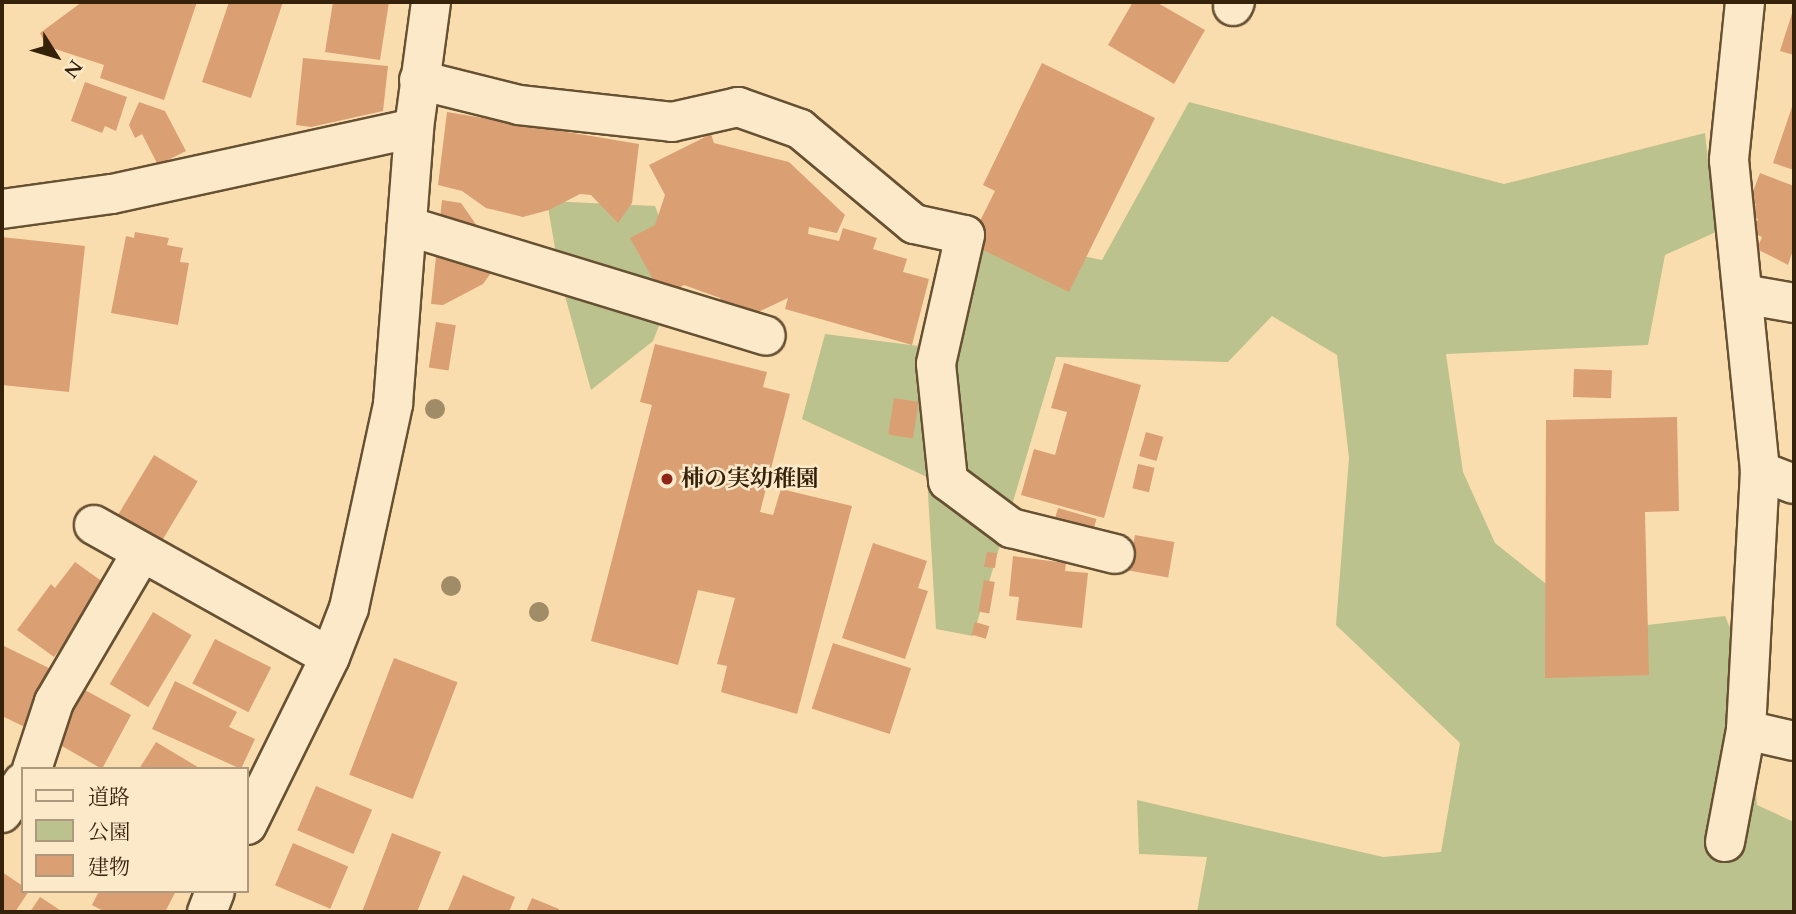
<!DOCTYPE html>
<html>
<head>
<meta charset="utf-8">
<style>
	body { margin:0 }
	#map { position:relative; width:1796px; height:914px; overflow:hidden; background:#faddae; font-family:Cardo,"Noto Serif JP",serif }
	div>[style] { position:absolute }
	[style*='--x'] { left:calc(var(--x)*1px); top:calc(var(--y)*1px); width:calc(var(--w)*1px); rotate:calc(var(--a)*1deg) }
	.green>* { inset:0; background:#bbc28d }
	.building>* { inset:0; background:#db9f74; transform-origin:0 0 }
	.roads { filter:drop-shadow(2px 0 #675133) drop-shadow(-2px 0 #675133) drop-shadow(0 2px #675133) drop-shadow(0 -2px #675133) }
	.minor>* { height:38px; margin:-19px; padding:0 19px; transform-origin:19px; border-radius:19px; background:#fce9ca }
	.trees>* { width:20px; height:20px; margin:-10px; border-radius:50%; background:#a08c66 }
	.dots>* { width:19px; height:19px; translate:-50% -50%; box-sizing:border-box; border:4px solid #fce9ca; border-radius:50% }
	span { translate:-50% -50%; white-space:nowrap; text-align:center; line-height:1.15; -webkit-text-stroke:5px #fce9ca; paint-order:stroke }
	.poi-label { font-size:23px; color:#36220a; font-weight:700 }
	.left { translate:0 -50%; text-align:left }
	.frame { position:absolute; inset:0; border:4px solid #36220a; pointer-events:none }
	.legend { position:absolute; left:21px; top:767px; width:228px; height:126px; box-sizing:border-box; background:#fce9ca; border:2px solid #ad997d; margin:0; padding:9px 12px; list-style:none; font-size:21px; color:#36220a }
	.legend li { display:flex; align-items:center; gap:14px; height:35px }
	.legend b { width:35px; border:2px solid #ad997d }
	.north { position:absolute; left:21px; top:21px; width:70px; height:70px; -webkit-text-stroke:5px #fce9ca; paint-order:stroke; rotate:127deg; font-size:19px; font-weight:700; line-height:28px; text-align:center; color:#36220a }
	.north::after { content:''; display:block; margin:auto; width:24px; height:32px; background:#36220a; clip-path:polygon(50% 0,100% 100%,50% 72%,0 100%) }
</style>
</head>
<body>
<div id="map">
	<div class="green">
		<div style="clip-path:polygon(1189px 102px,1504px 184px,1705px 133px,1716px 232px,1665px 255px,1648px 345px,1446px 354px,1463px 472px,1495px 543px,1604px 630px,1725px 616px,1746px 666px,1757px 805px,1794px 822px,1794px 912px,1197px 912px,1207px 857px,1139px 854px,1137px 800px,1383px 857px,1441px 852px,1460px 743px,1336px 625px,1349px 458px,1337px 355px,1272px 316px,1228px 362px,1056px 357px,973px 636px,936px 629px,927px 477px,802px 419px,825px 334px,950px 350px,972px 233px,1102px 260px)"></div>
		<div style="clip-path:polygon(547px 201px,655px 206px,680px 272px,653px 341px,591px 390px,560px 278px)"></div>
	</div>
	<div class="building">
		<div style="clip-path:polygon(82px 2px,197px 2px,164px 100px,100px 78px,104px 65px,46px 46px,40px 33px)"></div>
		<div style="clip-path:polygon(229px 2px,283px 2px,251px 98px,202px 82px)"></div>
		<div style="clip-path:polygon(333px 2px,389px 2px,380px 60px,325px 52px)"></div>
		<div style="clip-path:polygon(1133px 2px,1156px 2px,1205px 30px,1174px 84px,1108px 45px)"></div>
		<div style="clip-path:polygon(1794px 7px,1794px 55px,1780px 51px)"></div>
		<div style="clip-path:polygon(303px 58px,388px 66px,383px 111px,311px 127px,296px 125px)"></div>
		<div style="clip-path:polygon(1042px 63px,1155px 118px,1069px 292px,969px 243px,995px 191px,983px 185px)"></div>
		<div style="clip-path:polygon(85px 82px,127px 97px,116px 131px,105px 126px,102px 133px,71px 121px)"></div>
		<div style="clip-path:polygon(1794px 101px,1794px 170px,1773px 163px)"></div>
		<div style="clip-path:polygon(139px 102px,165px 111px,186px 151px,158px 165px,142px 134px,135px 138px,129px 125px)"></div>
		<div style="clip-path:polygon(447px 112px,639px 144px,632px 203px,618px 223px,591px 195px,580px 194px,549px 210px,523px 217px,486px 208px,462px 191px,438px 185px)"></div>
		<div style="clip-path:polygon(711px 134px,714px 143px,789px 162px,845px 215px,837px 233px,809px 227px,808px 234px,839px 241px,843px 228px,877px 238px,873px 249px,907px 259px,903px 272px,929px 279px,912px 345px,785px 309px,788px 298px,735px 323px,720px 298px,684px 285px,663px 297px,630px 238px,655px 225px,665px 195px,649px 165px)"></div>
		<div style="clip-path:polygon(1760px 173px,1794px 186px,1794px 247px,1788px 265px,1757px 249px,1762px 237px,1753px 233px,1758px 219px,1751px 216px,1756px 204px,1749px 202px)"></div>
		<div style="clip-path:polygon(442px 200px,461px 203px,494px 250px,496px 266px,483px 284px,443px 305px,431px 304px)"></div>
		<div style="clip-path:polygon(135px 232px,169px 238px,167px 245px,183px 248px,180px 262px,189px 263px,178px 325px,111px 313px,126px 236px,134px 238px)"></div>
		<div style="clip-path:polygon(2px 237px,85px 246px,69px 392px,2px 385px)"></div>
		<div style="left:436px;top:322px;width:20px;height:46px;rotate:9deg"></div>
		<div style="clip-path:polygon(655px 344px,767px 372px,763px 387px,790px 394px,760px 512px,773px 515px,781px 489px,852px 506px,797px 714px,721px 692px,727px 666px,717px 664px,735px 598px,698px 590px,678px 665px,591px 641px,652px 405px,640px 402px)"></div>
		<div style="clip-path:polygon(1064px 363px,1141px 385px,1104px 518px,1021px 495px,1034px 449px,1055px 455px,1067px 412px,1051px 408px)"></div>
		<div style="left:1574px;top:369px;width:38px;height:28px;rotate:2deg"></div>
		<div style="left:894px;top:398px;width:25px;height:37px;rotate:9deg"></div>
		<div style="clip-path:polygon(1677px 417px,1679px 511px,1645px 512px,1649px 675px,1545px 678px,1546px 420px)"></div>
		<div style="left:1146px;top:432px;width:18px;height:25px;rotate:16deg"></div>
		<div style="left:154px;top:455px;width:51px;height:72px;rotate:31deg"></div>
		<div style="left:1138px;top:464px;width:17px;height:25px;rotate:13deg"></div>
		<div style="left:1058px;top:508px;width:40px;height:13px;rotate:16deg"></div>
		<div style="left:1135px;top:535px;width:40px;height:36px;rotate:10deg"></div>
		<div style="clip-path:polygon(873px 543px,927px 561px,918px 588px,928px 591px,905px 659px,842px 638px)"></div>
		<div style="clip-path:polygon(987px 552px,997px 553px,995px 568px,984px 567px)"></div>
		<div style="clip-path:polygon(1013px 556px,1066px 563px,1065px 571px,1088px 573px,1082px 628px,1016px 620px,1019px 597px,1009px 596px)"></div>
		<div style="clip-path:polygon(75px 562px,107px 585px,54px 657px,17px 630px,51px 584px,55px 588px)"></div>
		<div style="left:984px;top:580px;width:11px;height:32px;rotate:10deg"></div>
		<div style="left:153px;top:612px;width:45px;height:84px;rotate:31deg"></div>
		<div style="left:975px;top:622px;width:15px;height:13px;rotate:16deg"></div>
		<div style="left:215px;top:639px;width:63px;height:50px;rotate:27deg"></div>
		<div style="left:833px;top:643px;width:82px;height:69px;rotate:18deg"></div>
		<div style="clip-path:polygon(2px 645px,57px 672px,29px 729px,2px 716px)"></div>
		<div style="left:394px;top:658px;width:68px;height:125px;rotate:21deg"></div>
		<div style="clip-path:polygon(175px 681px,237px 712px,229px 727px,255px 739px,241px 769px,152px 729px)"></div>
		<div style="clip-path:polygon(83px 689px,131px 715px,102px 769px,48px 738px)"></div>
		<div style="clip-path:polygon(156px 742px,201px 769px,139px 769px)"></div>
		<div style="left:316px;top:786px;width:61px;height:48px;rotate:23deg"></div>
		<div style="clip-path:polygon(392px 833px,441px 852px,417px 912px,362px 912px)"></div>
		<div style="left:293px;top:843px;width:60px;height:46px;rotate:23deg"></div>
		<div style="clip-path:polygon(2px 872px,23px 886px,23px 891px,29px 891px,15px 912px,2px 912px)"></div>
		<div style="clip-path:polygon(463px 875px,515px 897px,509px 912px,447px 912px)"></div>
		<div style="clip-path:polygon(99px 891px,176px 891px,165px 912px,105px 912px,92px 905px)"></div>
		<div style="clip-path:polygon(40px 897px,63px 912px,30px 912px)"></div>
		<div style="clip-path:polygon(532px 898px,559px 909px,558px 912px,526px 912px)"></div>
	</div>
	<div class="roads">
		<div class="minor">
			<div style="--x:1745;--y:2;--w:159;--a:95.8"></div>
			<div style="--x:1729;--y:160;--w:313;--a:84.3"></div>
			<div style="--x:1760;--y:471;--w:259;--a:93.1"></div>
			<div style="--x:1746;--y:730;--w:49;--a:12.9"></div>
			<div style="--x:1233;--y:6;--w:4;--a:-63"></div>
			<div style="--x:419;--y:80;--w:103;--a:14"></div>
			<div style="--x:519;--y:105;--w:154;--a:6.3"></div>
			<div style="--x:672;--y:122;--w:68;--a:-12.8"></div>
			<div style="--x:738;--y:107;--w:66;--a:19.5"></div>
			<div style="--x:800;--y:129;--w:148;--a:39.8"></div>
			<div style="--x:914;--y:224;--w:52;--a:12.2"></div>
			<div style="--x:965;--y:235;--w:132;--a:102.7"></div>
			<div style="--x:936;--y:364;--w:118;--a:84.1"></div>
			<div style="--x:948;--y:481;--w:79;--a:36.7"></div>
			<div style="--x:1011;--y:528;--w:107;--a:14"></div>
			<div style="--x:2;--y:209;--w:111;--a:-7.8"></div>
			<div style="--x:112;--y:194;--w:309;--a:-12.3"></div>
			<div style="--x:407;--y:226;--w:375;--a:17"></div>
			<div style="--x:1743;--y:294;--w:52;--a:10"></div>
			<div style="--x:1760;--y:471;--w:36;--a:21"></div>
			<div style="--x:94;--y:525;--w:270;--a:29.2"></div>
			<div style="--x:32;--y:769;--w:71;--a:-71.8"></div>
			<div style="--x:54;--y:702;--w:172;--a:-59.6"></div>
			<div style="--x:2;--y:813;--w:37;--a:-56"></div>
			<div style="--x:247;--y:825;--w:187;--a:-63.7"></div>
			<div style="--x:330;--y:657;--w:53;--a:-68.8"></div>
			<div style="--x:349;--y:608;--w:209;--a:-77.8"></div>
			<div style="--x:393;--y:404;--w:277;--a:-85.6"></div>
			<div style="--x:414;--y:128;--w:127;--a:-82.3"></div>
			<div style="--x:1725;--y:842;--w:114;--a:-79.4"></div>
			<div style="--x:207;--y:912;--w:22;--a:-69"></div>
		</div>
	</div>
	<div class="trees">
		<div style="left:435px;top:409px"></div>
		<div style="left:451px;top:586px"></div>
		<div style="left:539px;top:612px"></div>
	</div>
	<div class="dots">
		<div style="left:667px;top:479px;background:#8f2418"></div>
	</div>
	<div class="poi-label">
		<span class="left" style="left:681px;top:479px">柿の実幼稚園</span>
	</div>
	<div class="frame"></div>
	<ul class="legend">
	<li><b style="height:9px;background:#fce9ca"></b>道路</li>
	<li><b style="height:19px;background:#bbc28d"></b>公園</li>
	<li><b style="height:19px;background:#db9f74"></b>建物</li>
	</ul>
	<div class="north">N</div>
</div>
</body>
</html>
